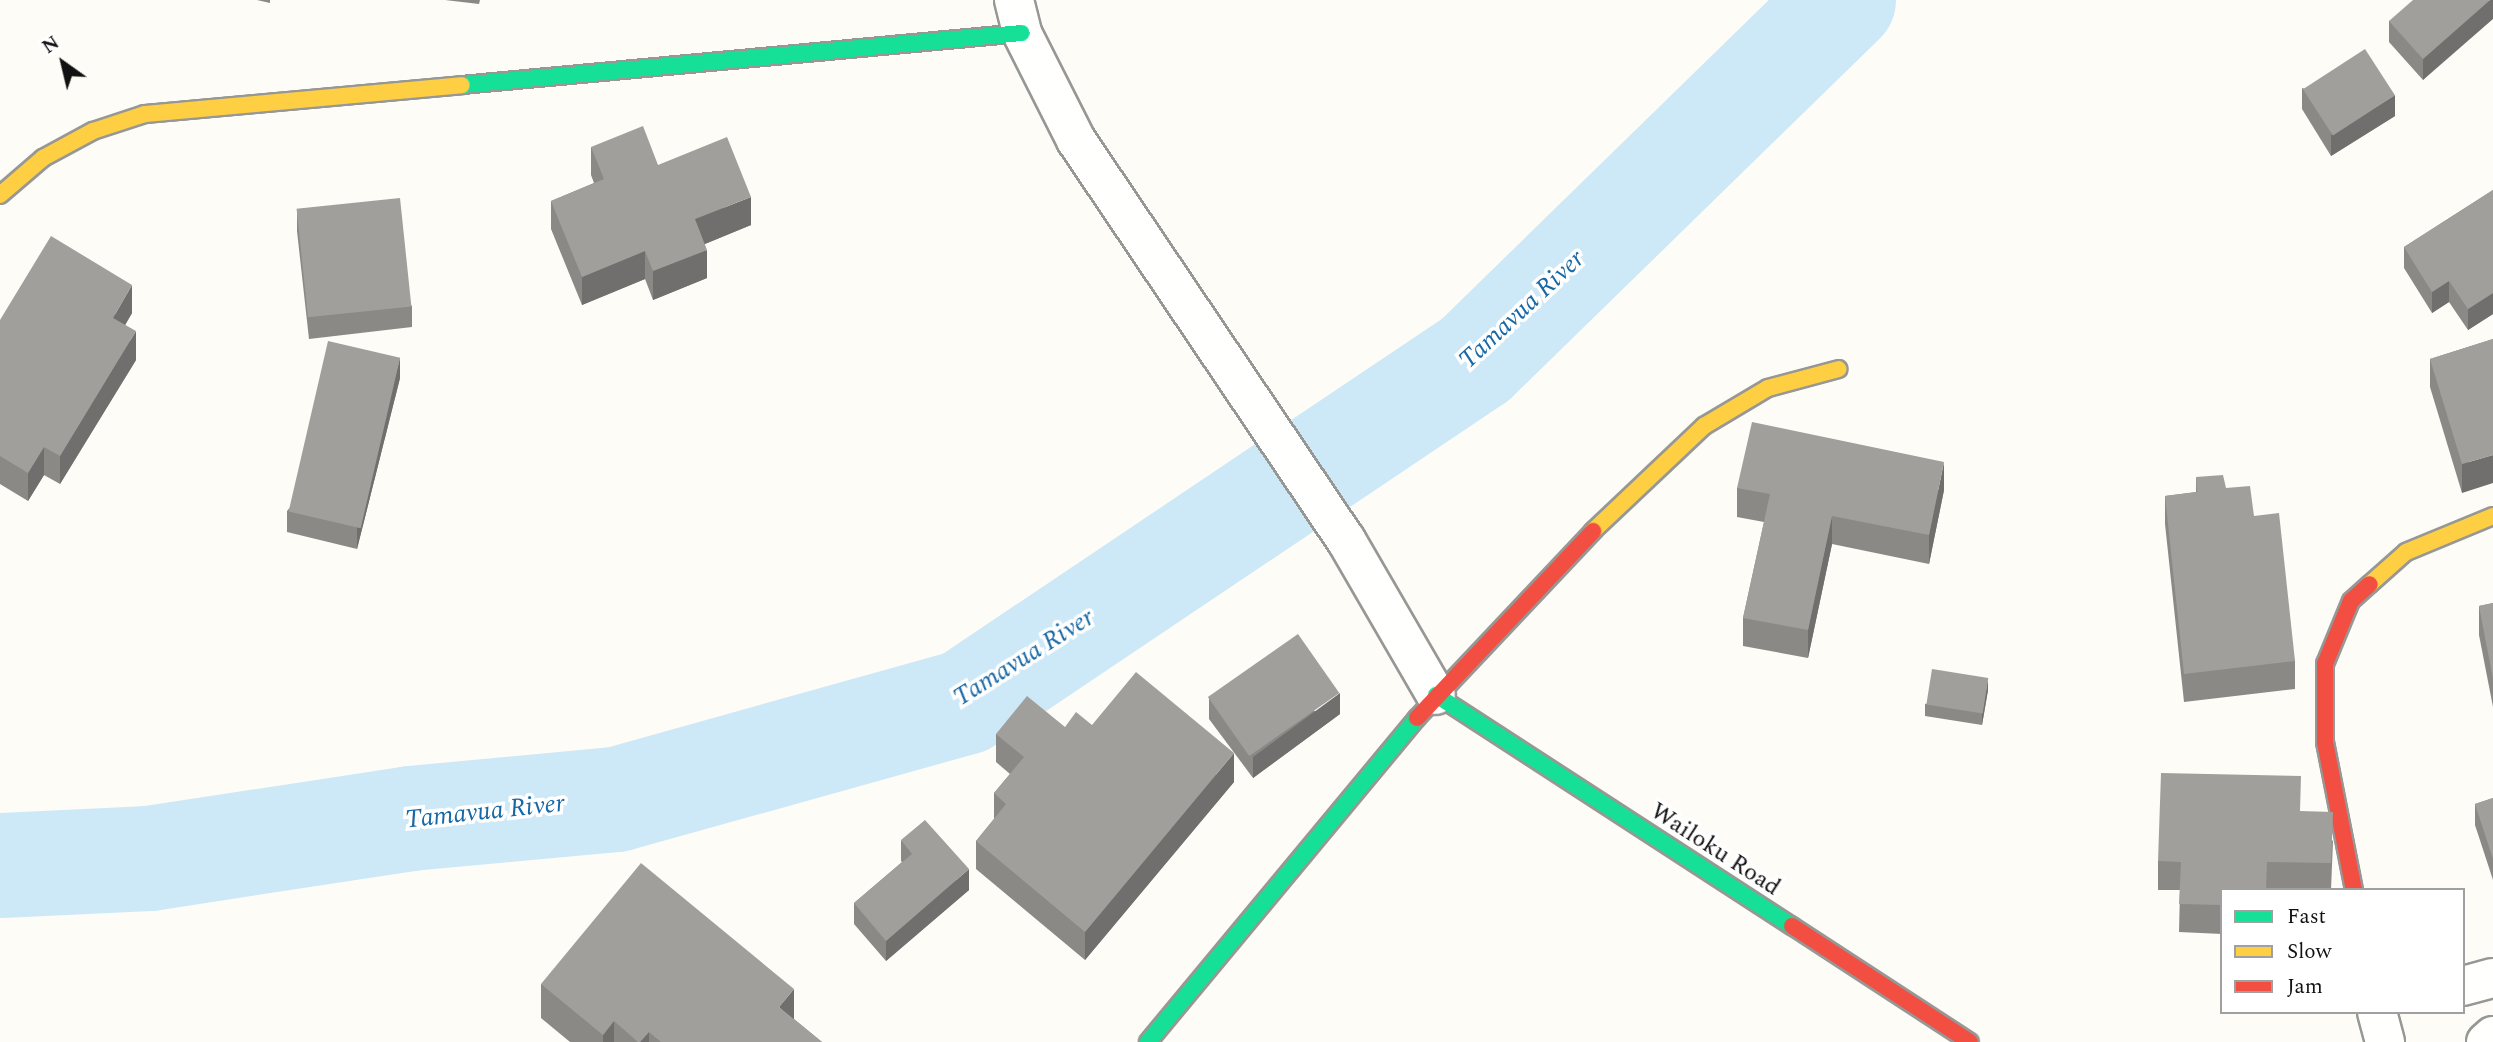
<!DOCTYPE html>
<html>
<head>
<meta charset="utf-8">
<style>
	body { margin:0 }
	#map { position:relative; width:2493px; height:1042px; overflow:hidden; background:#fdfcf7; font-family:Spectral,serif }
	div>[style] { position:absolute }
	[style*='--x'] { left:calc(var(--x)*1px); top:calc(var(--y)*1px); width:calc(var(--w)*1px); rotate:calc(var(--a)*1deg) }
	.river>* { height:105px; margin:-52.5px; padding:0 52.5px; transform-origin:52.5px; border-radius:52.5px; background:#cde8f7 }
	.roads { filter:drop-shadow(2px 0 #979795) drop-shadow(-2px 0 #979795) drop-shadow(0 2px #979795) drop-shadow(0 -2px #979795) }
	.street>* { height:38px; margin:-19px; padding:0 19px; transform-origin:19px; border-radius:19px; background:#fffffe }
	.fast>* { height:16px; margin:-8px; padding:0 8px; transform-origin:8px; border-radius:8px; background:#16e098 }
	.slow>* { height:16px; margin:-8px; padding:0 8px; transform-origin:8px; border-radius:8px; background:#ffcf43 }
	.jam>* { height:16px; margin:-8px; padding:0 8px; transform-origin:8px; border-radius:8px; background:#f24e42 }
	.wall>* { inset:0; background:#8a8986 }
	.shaded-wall>* { inset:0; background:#716f6d }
	.building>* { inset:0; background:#a19f9c; transform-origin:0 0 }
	span { translate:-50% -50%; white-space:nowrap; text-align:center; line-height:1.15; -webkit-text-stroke:7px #fff; paint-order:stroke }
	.street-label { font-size:24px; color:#111 }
	.water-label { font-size:26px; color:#1768a6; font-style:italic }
	.legend { position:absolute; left:2220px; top:888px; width:245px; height:126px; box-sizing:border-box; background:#fff; border:2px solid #a0a0a0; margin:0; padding:9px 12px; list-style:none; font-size:21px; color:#111 }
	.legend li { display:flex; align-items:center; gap:14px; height:35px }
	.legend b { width:35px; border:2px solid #a0a0a0 }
	.north { position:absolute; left:28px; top:28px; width:70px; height:70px; -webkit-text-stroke:5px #fff; paint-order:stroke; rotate:326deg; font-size:19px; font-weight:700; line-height:28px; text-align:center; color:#111 }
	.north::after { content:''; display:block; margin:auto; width:24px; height:32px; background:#111; clip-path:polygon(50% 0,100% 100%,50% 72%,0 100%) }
</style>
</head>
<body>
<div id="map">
	<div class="river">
		<div style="--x:0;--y:865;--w:149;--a:-2.7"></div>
		<div style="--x:149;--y:858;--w:264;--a:-8.7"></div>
		<div style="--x:410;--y:818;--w:207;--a:-5.3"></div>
		<div style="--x:616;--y:799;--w:361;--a:-15.6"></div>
		<div style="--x:964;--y:702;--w:615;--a:-33.87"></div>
		<div style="--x:1475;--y:359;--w:514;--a:-44.29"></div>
	</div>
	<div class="roads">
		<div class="street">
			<div style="--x:1014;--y:0;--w:34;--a:76"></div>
			<div style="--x:1022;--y:33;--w:120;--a:63.2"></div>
			<div style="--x:1076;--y:140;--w:483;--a:56"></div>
			<div style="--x:1346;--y:540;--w:179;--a:59.9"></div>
			<div style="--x:2463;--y:986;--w:31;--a:-15"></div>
			<div style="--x:2377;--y:1012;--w:31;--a:75"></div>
			<div style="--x:2486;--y:1042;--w:9;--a:-41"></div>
		</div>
		<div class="fast">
			<div style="--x:462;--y:85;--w:562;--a:-5.31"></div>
			<div style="--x:1436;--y:695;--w:424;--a:33"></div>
			<div style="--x:1148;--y:1042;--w:421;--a:-50.3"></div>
		</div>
		<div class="slow">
			<div style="--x:0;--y:195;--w:57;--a:-40.7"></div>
			<div style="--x:43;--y:158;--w:57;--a:-28.4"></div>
			<div style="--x:93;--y:131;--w:55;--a:-18.1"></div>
			<div style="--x:145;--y:114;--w:318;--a:-5.2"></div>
			<div style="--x:1593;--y:531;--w:153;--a:-43.4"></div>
			<div style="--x:1704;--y:426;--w:74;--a:-30.7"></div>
			<div style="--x:1768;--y:388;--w:73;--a:-15"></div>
			<div style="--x:2370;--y:584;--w:48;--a:-41.6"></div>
			<div style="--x:2406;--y:552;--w:94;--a:-22.5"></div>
		</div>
		<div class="jam">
			<div style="--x:1417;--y:718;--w:257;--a:-46.7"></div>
			<div style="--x:2354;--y:890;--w:151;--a:-101.1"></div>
			<div style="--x:2325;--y:742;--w:78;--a:-90"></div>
			<div style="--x:2325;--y:664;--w:68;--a:-67.6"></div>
			<div style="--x:2351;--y:601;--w:25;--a:-42"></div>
			<div style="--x:1792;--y:926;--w:212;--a:33.1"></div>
		</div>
	</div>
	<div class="wall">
		<div style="clip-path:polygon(257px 0,270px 0,270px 3px)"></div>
		<div style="clip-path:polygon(445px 0,480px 0,479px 4px)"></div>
		<div style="clip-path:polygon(2493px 0,2423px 80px,2389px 42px,2389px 21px)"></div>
		<div style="clip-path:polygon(2302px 88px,2395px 116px,2331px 156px,2302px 109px)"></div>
		<div style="clip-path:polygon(591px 147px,658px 165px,751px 225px,705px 244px,707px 278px,653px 300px,645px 279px,582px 305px,551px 229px,551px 201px,594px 183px,591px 175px)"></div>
		<div style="clip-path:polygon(2493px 190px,2493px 314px,2468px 330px,2449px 302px,2432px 313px,2404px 268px,2404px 247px)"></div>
		<div style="clip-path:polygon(297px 210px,412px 306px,412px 327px,309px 339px,297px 231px)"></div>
		<div style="clip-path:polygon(132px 313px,125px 325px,136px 360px,60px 484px,44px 475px,28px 501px,0 484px,0 320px)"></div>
		<div style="clip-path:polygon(2493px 339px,2462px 493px,2430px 387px,2430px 359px)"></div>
		<div style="clip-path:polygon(400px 378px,357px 549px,287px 532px,287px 511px)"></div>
		<div style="clip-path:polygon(2196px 477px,2226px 488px,2254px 516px,2295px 661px,2295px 689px,2184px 702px,2165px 524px,2165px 496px,2196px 492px)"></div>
		<div style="clip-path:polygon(1737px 488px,1944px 490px,1929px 564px,1832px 544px,1808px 658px,1743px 646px,1743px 618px,1764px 522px,1737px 517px)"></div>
		<div style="clip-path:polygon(2493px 603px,2493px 707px,2479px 635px,2479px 606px)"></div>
		<div style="clip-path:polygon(1988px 690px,1982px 725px,1925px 716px,1925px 704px)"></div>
		<div style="clip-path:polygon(1209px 698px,1340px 714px,1253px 778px,1209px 719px)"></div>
		<div style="clip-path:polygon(1092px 725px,1234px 782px,1085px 960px,976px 869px,976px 841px,994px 819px,994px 793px,1010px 774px,996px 762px,996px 734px)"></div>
		<div style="clip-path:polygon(2493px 798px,2493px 880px,2475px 825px,2475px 804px)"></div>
		<div style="clip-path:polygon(2301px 811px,2333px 841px,2331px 890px,2222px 890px,2222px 934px,2179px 932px,2180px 890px,2158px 890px,2158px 861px)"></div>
		<div style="clip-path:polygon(901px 840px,969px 890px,886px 961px,854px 924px,854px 903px,902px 862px,901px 861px)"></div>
		<div style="clip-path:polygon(541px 984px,794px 1019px,822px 1042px,570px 1042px,541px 1018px)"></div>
	</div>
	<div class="shaded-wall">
		<div style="clip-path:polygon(2490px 0,2493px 0,2493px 19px,2423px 80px,2423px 59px)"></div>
		<div style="clip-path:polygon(2395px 95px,2395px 116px,2331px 156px,2331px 135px)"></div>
		<div style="clip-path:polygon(751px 197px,751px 225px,695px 248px,695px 219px)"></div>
		<div style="clip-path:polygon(707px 250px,707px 278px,653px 300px,653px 271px)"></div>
		<div style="clip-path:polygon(645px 251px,645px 279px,582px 305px,582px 277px)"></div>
		<div style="clip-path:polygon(2449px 281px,2449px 302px,2432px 313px,2432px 292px)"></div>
		<div style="clip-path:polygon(132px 285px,132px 313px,113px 346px,113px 318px)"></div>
		<div style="clip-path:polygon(2493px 293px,2493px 314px,2468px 330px,2468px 309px)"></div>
		<div style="clip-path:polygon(136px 331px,136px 360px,60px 484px,60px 456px)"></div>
		<div style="clip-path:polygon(400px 357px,400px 378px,357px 549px,357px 528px)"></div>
		<div style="clip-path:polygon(44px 447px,44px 475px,28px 501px,28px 473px)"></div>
		<div style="clip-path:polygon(2493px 455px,2493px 483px,2462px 493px,2462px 464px)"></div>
		<div style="clip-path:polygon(1944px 462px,1944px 490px,1929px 564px,1929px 535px)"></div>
		<div style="clip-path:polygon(1832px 516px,1832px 544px,1808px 658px,1808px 630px)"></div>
		<div style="clip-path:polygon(1988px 678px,1988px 690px,1982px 725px,1982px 714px)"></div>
		<div style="clip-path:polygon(1340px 693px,1340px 714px,1253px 778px,1253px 757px)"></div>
		<div style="clip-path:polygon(1234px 753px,1234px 782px,1085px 960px,1085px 932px)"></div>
		<div style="clip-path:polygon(969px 869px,969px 890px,886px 961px,886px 941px)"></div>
		<div style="clip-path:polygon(794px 989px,794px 1022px,779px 1007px)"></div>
		<div style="clip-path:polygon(614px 1021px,614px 1042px,603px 1042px,603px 1035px)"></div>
		<div style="clip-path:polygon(649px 1032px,649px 1042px,640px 1042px)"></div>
	</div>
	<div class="building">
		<div style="clip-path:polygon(2413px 0,2490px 0,2423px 59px,2389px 21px)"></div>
		<div style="left:2365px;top:49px;width:55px;height:74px;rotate:57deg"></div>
		<div style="clip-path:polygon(643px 126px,658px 165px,727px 137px,751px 197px,695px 219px,707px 250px,653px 271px,645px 251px,582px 277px,551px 201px,604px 179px,591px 147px)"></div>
		<div style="clip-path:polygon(2493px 190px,2493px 293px,2468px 309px,2449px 281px,2432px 292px,2404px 247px)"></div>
		<div style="left:400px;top:198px;width:109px;height:104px;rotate:84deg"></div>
		<div style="clip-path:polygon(51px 236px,132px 285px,113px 318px,136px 331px,60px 456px,44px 447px,28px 473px,0 456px,0 320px)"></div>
		<div style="clip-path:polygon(2493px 339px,2493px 455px,2462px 464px,2430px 359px)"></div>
		<div style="left:328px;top:341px;width:74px;height:175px;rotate:13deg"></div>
		<div style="clip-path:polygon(1752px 422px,1944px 462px,1929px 535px,1832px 516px,1808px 630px,1743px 618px,1770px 494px,1737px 488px)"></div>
		<div style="clip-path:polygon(2223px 475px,2226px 488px,2250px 486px,2254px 516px,2279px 513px,2295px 661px,2184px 674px,2165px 496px,2197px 492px,2196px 477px)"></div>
		<div style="clip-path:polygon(2493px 603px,2493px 679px,2479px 606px)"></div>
		<div style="left:1298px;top:634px;width:72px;height:110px;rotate:55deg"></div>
		<div style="left:1932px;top:669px;width:57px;height:36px;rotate:9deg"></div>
		<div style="clip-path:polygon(1136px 672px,1234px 753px,1085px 932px,976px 841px,1006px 804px,994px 793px,1024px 757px,996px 734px,1027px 696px,1065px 727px,1076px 712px,1092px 725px)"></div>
		<div style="clip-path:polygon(2161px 773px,2301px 776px,2300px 811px,2333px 812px,2331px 863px,2267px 862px,2266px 890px,2222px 890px,2222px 905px,2179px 904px,2181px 862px,2158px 861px)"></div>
		<div style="clip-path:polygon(2493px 798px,2493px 859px,2475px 804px)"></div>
		<div style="clip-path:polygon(925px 820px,969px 869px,886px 941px,854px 903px,912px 854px,901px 840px)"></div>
		<div style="clip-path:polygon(641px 863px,794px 989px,779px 1007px,822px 1042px,661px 1042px,649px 1032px,640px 1042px,638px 1042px,614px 1021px,603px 1035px,541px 984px)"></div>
	</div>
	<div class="street-label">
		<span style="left:1715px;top:850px;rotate:33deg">Wailoku Road</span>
	</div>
	<div class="water-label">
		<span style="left:1522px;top:310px;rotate:-43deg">Tamavua River</span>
		<span style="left:1024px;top:658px;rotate:-32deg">Tamavua River</span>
		<span style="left:485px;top:812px;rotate:-6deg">Tamavua River</span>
	</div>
	<ul class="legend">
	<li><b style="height:9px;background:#16e098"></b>Fast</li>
	<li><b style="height:9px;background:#ffcf43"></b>Slow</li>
	<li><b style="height:9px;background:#f24e42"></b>Jam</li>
	</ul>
	<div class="north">N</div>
</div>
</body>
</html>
